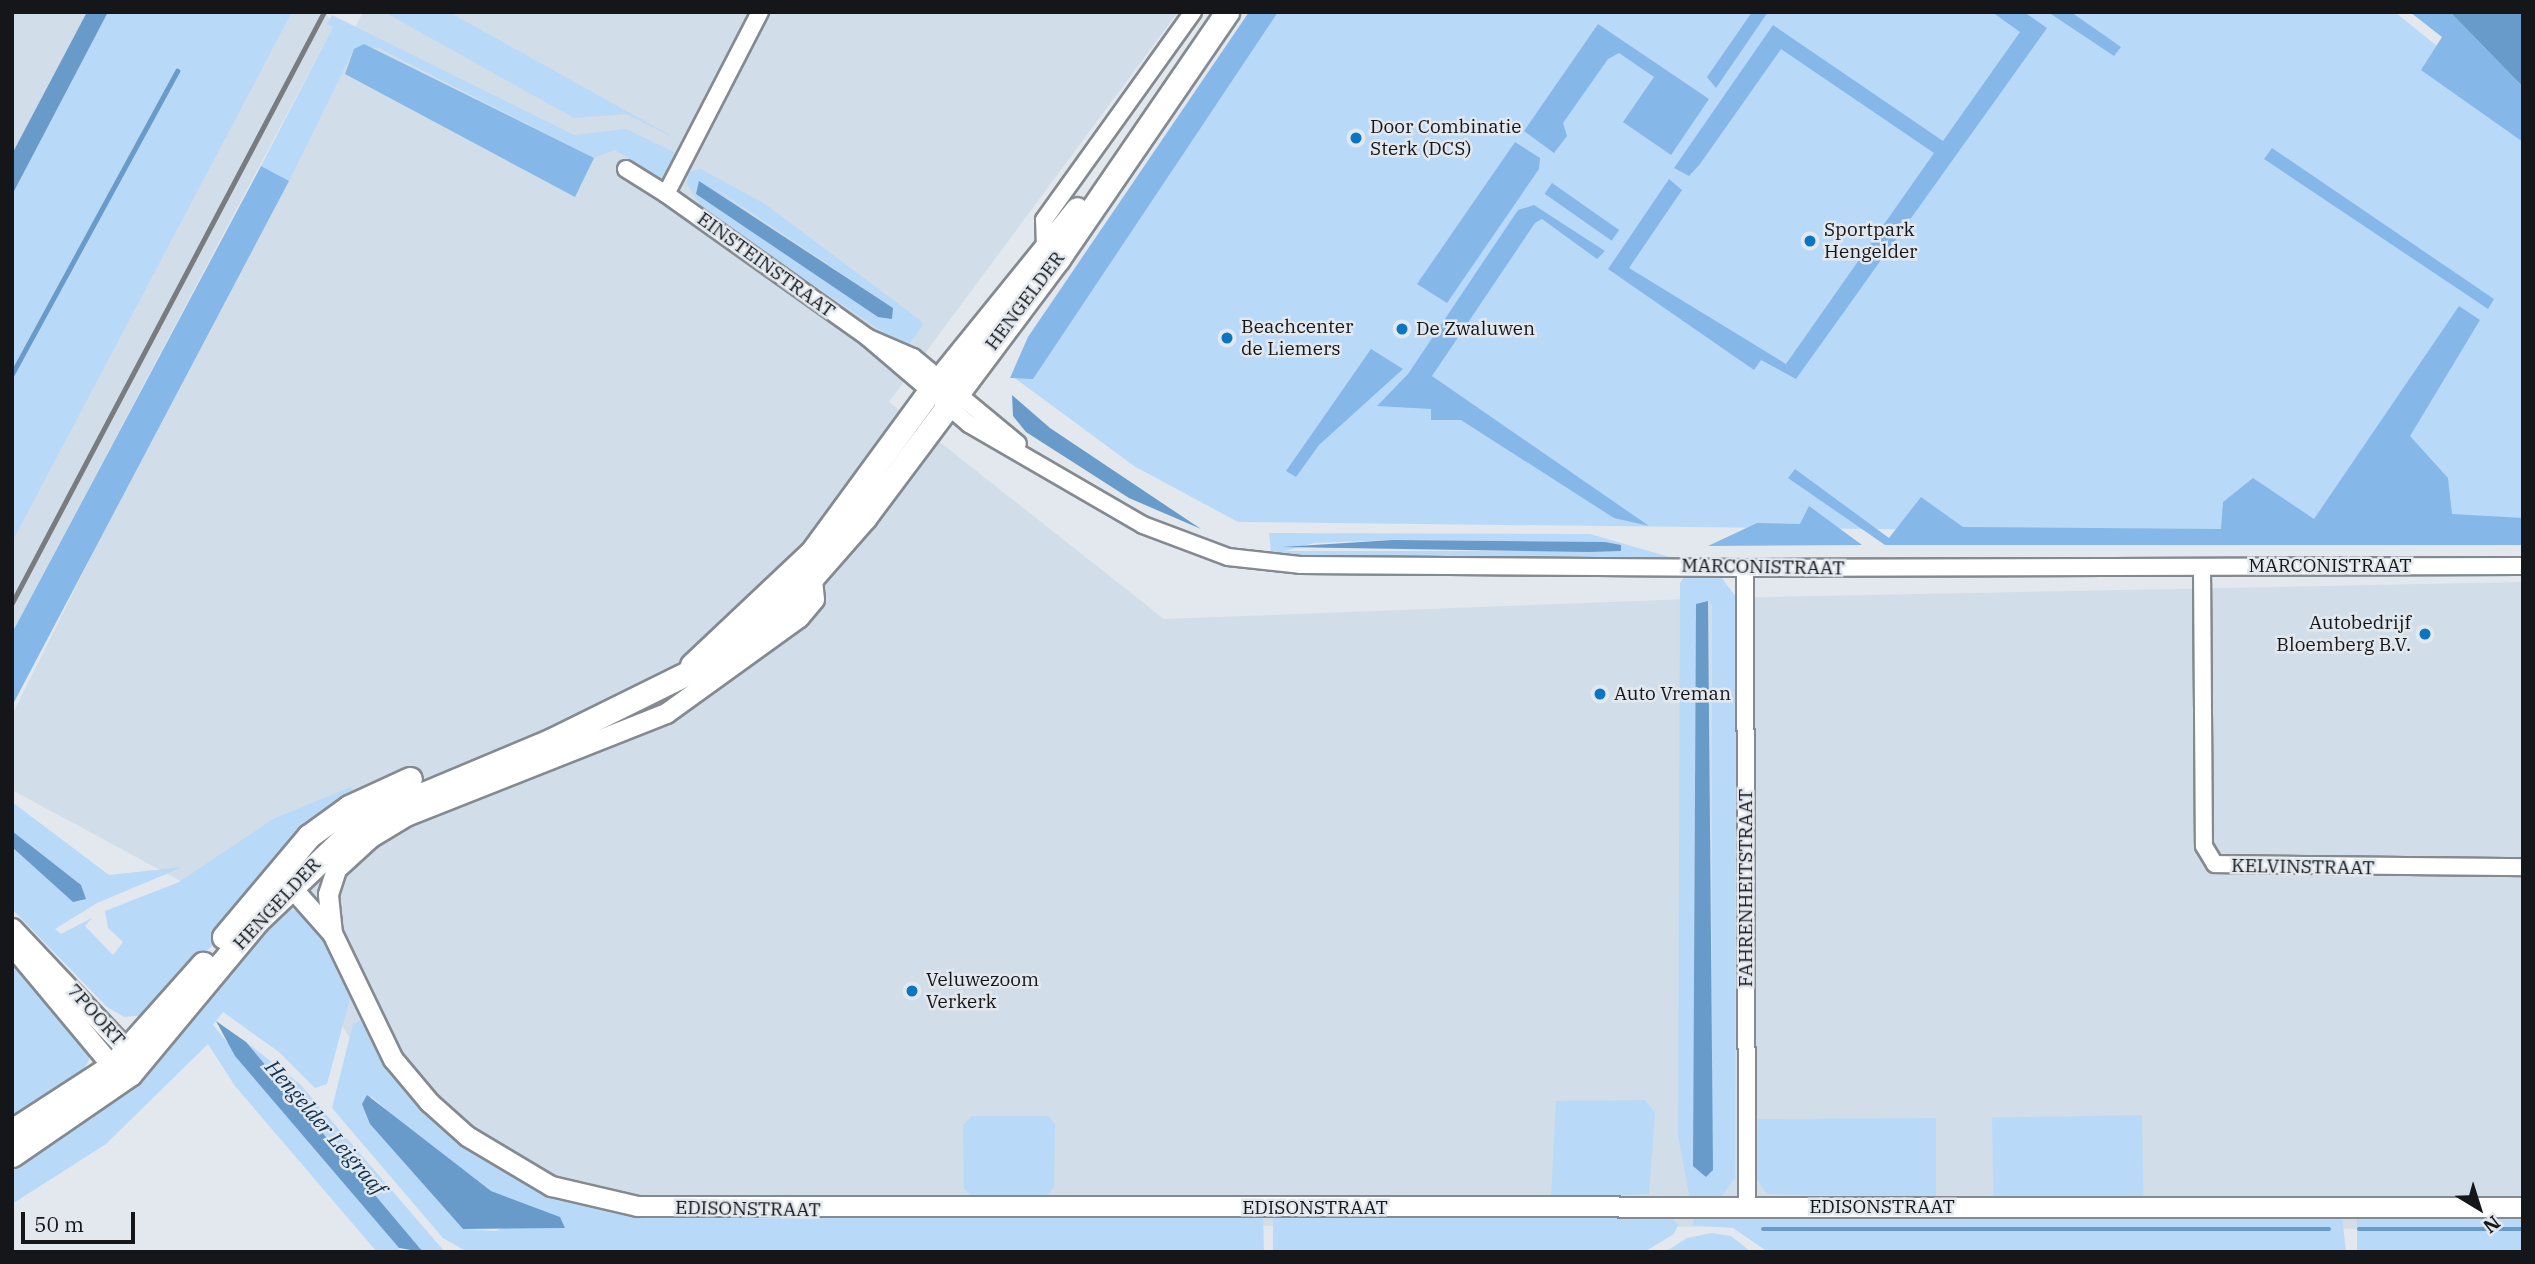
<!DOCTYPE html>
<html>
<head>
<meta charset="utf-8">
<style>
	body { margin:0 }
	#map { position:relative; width:2535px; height:1264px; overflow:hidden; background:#e2e8ee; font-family:"IBM Plex Serif",serif }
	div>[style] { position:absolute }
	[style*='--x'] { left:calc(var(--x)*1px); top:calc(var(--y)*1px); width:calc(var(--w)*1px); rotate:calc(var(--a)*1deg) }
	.built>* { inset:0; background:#d1dde8 }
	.green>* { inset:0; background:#b9d9f9; transform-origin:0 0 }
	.forest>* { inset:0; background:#85b8e9; transform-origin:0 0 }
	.water>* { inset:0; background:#699bca }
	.stream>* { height:4.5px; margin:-2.25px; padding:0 2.25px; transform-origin:2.25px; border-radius:2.25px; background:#699bca }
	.roads { filter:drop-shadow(2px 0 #848a8f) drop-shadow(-2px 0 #848a8f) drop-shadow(0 2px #848a8f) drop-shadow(0 -2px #848a8f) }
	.minor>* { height:16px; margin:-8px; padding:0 8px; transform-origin:8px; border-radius:8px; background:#fff }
	.tertiary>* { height:19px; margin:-9.5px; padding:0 9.5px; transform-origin:9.5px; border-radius:9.5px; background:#fff }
	.secondary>* { height:23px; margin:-11.5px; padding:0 11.5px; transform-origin:11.5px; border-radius:11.5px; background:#fff }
	.rail>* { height:4.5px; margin:-2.25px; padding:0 2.25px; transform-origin:2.25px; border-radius:2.25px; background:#787c80 }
	.dots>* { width:19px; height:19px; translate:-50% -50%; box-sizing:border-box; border:4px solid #e2e8ee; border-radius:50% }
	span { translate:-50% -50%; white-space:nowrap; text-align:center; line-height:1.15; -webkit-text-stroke:5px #e2e8ee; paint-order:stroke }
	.poi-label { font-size:19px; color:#141619 }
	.left { translate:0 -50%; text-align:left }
	.right { translate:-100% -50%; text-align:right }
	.street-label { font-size:19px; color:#141619 }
	.water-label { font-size:21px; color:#0b3151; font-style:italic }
	.frame { position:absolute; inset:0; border:14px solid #141619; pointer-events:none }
	.north { position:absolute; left:2444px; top:1173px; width:70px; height:70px; -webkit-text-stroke:5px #e2e8ee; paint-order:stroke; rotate:142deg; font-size:19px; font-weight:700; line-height:28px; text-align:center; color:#141619 }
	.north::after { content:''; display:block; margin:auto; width:24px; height:32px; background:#141619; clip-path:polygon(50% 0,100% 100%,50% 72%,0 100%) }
	.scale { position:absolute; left:21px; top:1212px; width:114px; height:32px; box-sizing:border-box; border:4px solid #141619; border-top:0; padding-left:9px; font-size:21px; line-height:24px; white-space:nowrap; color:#141619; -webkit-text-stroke:5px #e2e8ee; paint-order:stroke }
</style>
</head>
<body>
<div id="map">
	<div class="built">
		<div style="clip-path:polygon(12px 12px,326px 12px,333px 27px,12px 633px)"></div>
		<div style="clip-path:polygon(363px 12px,1178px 12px,889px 402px,1164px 619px,1716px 598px,2523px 582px,2523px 1229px,553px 1224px,385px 1094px,302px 962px,227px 906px,12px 790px,12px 715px)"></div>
	</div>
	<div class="green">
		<div style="clip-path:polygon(108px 12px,292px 12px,12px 542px,12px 195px)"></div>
		<div style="clip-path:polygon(384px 12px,449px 12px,682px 142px,626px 114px,574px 118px)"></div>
		<div style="clip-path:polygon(1253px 12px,2395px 12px,2523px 116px,2523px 536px,1238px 522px,1134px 466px,1012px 376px)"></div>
		<div style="clip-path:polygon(332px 15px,574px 135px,626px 129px,676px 153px,662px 179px,615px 150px,594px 158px,379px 48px,354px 49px,289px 181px,261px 166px,333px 27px,327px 24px)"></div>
		<div style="clip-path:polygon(evenodd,701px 169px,765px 204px,920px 320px,923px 325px,906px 348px,703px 209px,687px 184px,689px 172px,701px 169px,709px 184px,893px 308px,892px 319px,709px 184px)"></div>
		<div style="clip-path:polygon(evenodd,1269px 533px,1590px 534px,1673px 558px,1280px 557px,1271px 551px,1269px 533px,1393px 540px,1605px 542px,1620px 551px,1285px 551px,1314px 543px,1393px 540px)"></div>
		<div style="clip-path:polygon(evenodd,1686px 574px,1721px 577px,1736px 597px,1735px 1178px,1721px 1197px,1690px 1200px,1678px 1136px,1680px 583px,1686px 574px,1708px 601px,1712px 605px,1712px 1174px,1693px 1166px,1696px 604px,1708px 601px)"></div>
		<div style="clip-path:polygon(351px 787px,355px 797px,145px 1015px,124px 1017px,107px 1007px,12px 909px,12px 802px,109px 875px,183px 867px,97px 903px,55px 929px,61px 934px,92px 918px,85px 926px,113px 955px,123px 942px,108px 928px,105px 911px,179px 882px,273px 819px)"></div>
		<div style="clip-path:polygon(285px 909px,302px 912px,321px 931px,351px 995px,327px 1084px,315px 1088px,279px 1052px,223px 1012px,213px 1025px,402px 1252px,377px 1252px,235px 1086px,208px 1044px,106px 1144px,12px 1204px,12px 1162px,263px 919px)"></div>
		<div style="clip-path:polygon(12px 955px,89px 1049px,89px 1060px,79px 1079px,12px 1124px)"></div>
		<div style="clip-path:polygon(evenodd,360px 1021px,476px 1153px,523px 1180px,662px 1215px,1263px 1216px,1264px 1251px,464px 1250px,443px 1238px,332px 1108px,353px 1024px,360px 1021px,371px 1096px,430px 1149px,491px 1191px,536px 1211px,496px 1231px,463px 1229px,370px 1123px,371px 1096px)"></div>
		<div style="clip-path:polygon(246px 1042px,299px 1083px,445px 1252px,423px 1252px)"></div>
		<div style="clip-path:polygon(1645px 1100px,1655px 1113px,1649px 1194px,1551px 1198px,1556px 1101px)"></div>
		<div style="left:2142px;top:1115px;width:81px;height:150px;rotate:89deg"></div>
		<div style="clip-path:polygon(972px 1116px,1048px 1116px,1055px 1124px,1054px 1187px,1043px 1200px,974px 1199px,964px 1189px,963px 1125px)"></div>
		<div style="clip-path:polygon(1758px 1119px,1936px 1118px,1936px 1197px,1767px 1194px,1756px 1178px)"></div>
		<div style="clip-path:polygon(1273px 1216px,1670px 1216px,1678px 1225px,1674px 1234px,1644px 1252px,1273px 1252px)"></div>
		<div style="clip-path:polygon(1695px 1216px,2342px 1216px,2346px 1252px,1768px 1252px,1733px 1228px,1692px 1225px)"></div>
		<div style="left:2357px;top:1216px;width:166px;height:36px"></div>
		<div style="clip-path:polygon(1712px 1233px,1731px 1236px,1751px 1252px,1665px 1252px,1687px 1238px)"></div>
	</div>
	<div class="forest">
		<div style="clip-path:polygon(1249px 12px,1278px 12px,1033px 379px,1010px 378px,1028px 337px)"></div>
		<div style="clip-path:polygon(1752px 12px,1768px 12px,1716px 88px,1707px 77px)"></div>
		<div style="clip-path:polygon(1992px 12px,2024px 12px,2047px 28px,1796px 379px,1761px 360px,1754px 370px,1608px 269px,1669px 179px,1682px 190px,1629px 268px,1786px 364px,1934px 153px,1781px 49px,1700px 164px,1689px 176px,1674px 168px,1773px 25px,1943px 141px,2020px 32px)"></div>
		<div style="clip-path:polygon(2048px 12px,2071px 12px,2121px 47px,2114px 56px)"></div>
		<div style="clip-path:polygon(2410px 12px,2450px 12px,2523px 87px,2523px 142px,2421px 70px,2442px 37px)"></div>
		<div style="clip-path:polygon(1598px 24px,1709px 99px,1671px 155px,1623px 122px,1654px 77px,1619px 53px,1608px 59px,1563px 123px,1567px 136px,1554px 153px,1524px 131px)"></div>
		<div style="clip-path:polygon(364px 44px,594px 158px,575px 197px,345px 74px,354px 49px)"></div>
		<div style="clip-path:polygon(1515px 142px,1540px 158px,1539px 169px,1447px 303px,1417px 284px)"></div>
		<div style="clip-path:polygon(2272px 148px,2494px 299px,2488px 309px,2264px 159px)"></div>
		<div style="clip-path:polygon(261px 166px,289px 181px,12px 706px,12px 633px)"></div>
		<div style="left:1552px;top:183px;width:82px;height:13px;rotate:35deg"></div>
		<div style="clip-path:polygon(1534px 205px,1605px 251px,1597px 259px,1542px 219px,1535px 223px,1432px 376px,1649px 526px,1614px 518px,1461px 420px,1431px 420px,1431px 409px,1377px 406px,1408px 374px,1518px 210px)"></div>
		<div style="clip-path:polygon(2459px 306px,2480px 320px,2410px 436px,2448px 478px,2452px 514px,2523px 518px,2523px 545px,1885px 545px,1788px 478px,1795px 469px,1889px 538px,1921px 497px,1963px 527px,2221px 529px,2223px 502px,2253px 478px,2314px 519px)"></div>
		<div style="clip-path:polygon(1371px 349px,1403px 369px,1319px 445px,1296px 477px,1286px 471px)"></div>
		<div style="clip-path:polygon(1809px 506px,1862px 545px,1708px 546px,1757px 523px,1800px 524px)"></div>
	</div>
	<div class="water">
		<div style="clip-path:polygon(87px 12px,108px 12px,12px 195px,12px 154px)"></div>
		<div style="clip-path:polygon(2450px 12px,2523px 12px,2523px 87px)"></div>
		<div style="clip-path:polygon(699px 181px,893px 308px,892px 319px,878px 317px,696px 194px)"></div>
		<div style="clip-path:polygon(1012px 395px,1050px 428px,1201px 529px,1129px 498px,1026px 432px,1013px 416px)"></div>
		<div style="clip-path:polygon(1393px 540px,1605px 542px,1621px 545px,1621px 551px,1589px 552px,1282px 547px)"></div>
		<div style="clip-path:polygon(1708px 601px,1713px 1170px,1706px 1177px,1693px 1166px,1696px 604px)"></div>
		<div style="clip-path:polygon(12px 831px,81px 885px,86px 899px,73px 902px,12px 847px)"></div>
		<div style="clip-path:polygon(216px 1021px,246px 1042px,423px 1252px,399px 1248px,235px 1056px)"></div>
		<div style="clip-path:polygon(367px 1095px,491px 1191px,560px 1217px,565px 1228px,463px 1229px,370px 1124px,362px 1104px)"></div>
	</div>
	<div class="stream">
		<div style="--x:12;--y:374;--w:345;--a:-61.4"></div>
		<div style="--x:1763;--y:1229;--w:566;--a:0"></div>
		<div style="--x:2359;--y:1229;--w:164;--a:0"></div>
	</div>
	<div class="roads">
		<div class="minor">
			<div style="--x:626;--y:169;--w:47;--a:32"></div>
			<div style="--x:666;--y:194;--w:205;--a:-62.7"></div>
			<div style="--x:666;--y:194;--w:247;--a:35.4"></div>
			<div style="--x:867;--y:337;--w:134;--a:40.5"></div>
			<div style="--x:969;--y:424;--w:201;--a:30.1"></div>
			<div style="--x:1143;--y:525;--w:91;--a:20.6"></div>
			<div style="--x:1228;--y:557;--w:72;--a:6.3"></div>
			<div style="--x:1300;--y:565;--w:445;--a:0.4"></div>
			<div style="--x:1745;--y:568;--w:778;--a:-0.15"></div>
			<div style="--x:1045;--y:247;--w:27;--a:-92"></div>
			<div style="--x:1044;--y:220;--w:256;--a:-54.4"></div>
			<div style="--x:869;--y:338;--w:48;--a:23.4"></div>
			<div style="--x:913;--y:357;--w:136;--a:39.6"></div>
			<div style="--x:2202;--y:567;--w:279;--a:89.6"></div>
			<div style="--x:2204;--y:846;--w:21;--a:59"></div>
			<div style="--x:2215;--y:864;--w:308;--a:0.6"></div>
			<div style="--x:1745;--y:568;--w:640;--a:89.82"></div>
		</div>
		<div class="tertiary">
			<div style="--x:284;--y:879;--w:72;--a:48.4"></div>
			<div style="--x:332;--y:933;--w:140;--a:64.2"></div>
			<div style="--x:393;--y:1059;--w:56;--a:50.1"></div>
			<div style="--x:429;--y:1102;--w:51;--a:41.8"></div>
			<div style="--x:467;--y:1136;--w:98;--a:30.8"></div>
			<div style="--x:551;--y:1186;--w:88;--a:13.1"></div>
			<div style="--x:637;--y:1206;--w:1886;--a:0.03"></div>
			<div style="--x:12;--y:928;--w:169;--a:46.7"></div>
			<div style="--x:128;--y:1051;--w:23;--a:85"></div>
			<div style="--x:130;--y:1074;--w:20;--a:-156"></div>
			<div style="--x:112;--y:1066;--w:156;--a:-129.8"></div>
			<div style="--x:332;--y:933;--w:39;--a:-96"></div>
			<div style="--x:328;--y:894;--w:26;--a:-72"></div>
			<div style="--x:336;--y:869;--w:47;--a:-42.4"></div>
			<div style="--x:371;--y:837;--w:41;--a:-31"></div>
			<div style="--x:406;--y:816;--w:280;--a:-21.6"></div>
			<div style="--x:666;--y:713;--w:164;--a:-35.8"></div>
			<div style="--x:799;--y:617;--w:23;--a:-50"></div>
			<div style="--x:814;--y:599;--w:19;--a:-96"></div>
		</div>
		<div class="secondary">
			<div style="--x:692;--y:665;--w:165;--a:-43.3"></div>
			<div style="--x:812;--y:552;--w:198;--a:-53.8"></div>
			<div style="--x:929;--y:392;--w:235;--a:-51"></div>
			<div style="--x:224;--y:937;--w:132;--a:-49.9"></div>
			<div style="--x:309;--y:836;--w:49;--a:-35.9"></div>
			<div style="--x:349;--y:807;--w:67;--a:-24.7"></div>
			<div style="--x:12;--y:1131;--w:119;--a:-33"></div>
			<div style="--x:112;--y:1066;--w:137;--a:-48.3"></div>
			<div style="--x:12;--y:1155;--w:143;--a:-34.5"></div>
			<div style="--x:130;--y:1074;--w:199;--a:-50.3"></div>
			<div style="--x:257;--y:921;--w:148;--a:-43.6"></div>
			<div style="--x:364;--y:819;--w:204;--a:-22.8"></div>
			<div style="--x:552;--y:740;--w:190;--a:-26.3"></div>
			<div style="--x:722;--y:656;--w:83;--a:-37.7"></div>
			<div style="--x:788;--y:605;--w:117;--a:-48.8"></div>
			<div style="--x:865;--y:517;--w:322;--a:-53.2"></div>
			<div style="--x:1058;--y:259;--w:299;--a:-55.6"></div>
		</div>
	</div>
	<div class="rail">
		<div style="--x:12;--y:603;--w:668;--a:-62.17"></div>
	</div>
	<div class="dots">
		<div style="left:1356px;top:138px;background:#0a76c1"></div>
		<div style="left:1810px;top:241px;background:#0a76c1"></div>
		<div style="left:1402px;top:329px;background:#0a76c1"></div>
		<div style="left:1227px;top:338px;background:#0a76c1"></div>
		<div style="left:2425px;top:634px;background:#0a76c1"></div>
		<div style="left:1600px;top:694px;background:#0a76c1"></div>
		<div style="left:912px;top:991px;background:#0a76c1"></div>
	</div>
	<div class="poi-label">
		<span class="left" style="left:1370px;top:138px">Door Combinatie<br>Sterk (DCS)</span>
		<span class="left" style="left:1824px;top:241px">Sportpark<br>Hengelder</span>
		<span class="left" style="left:1241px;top:338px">Beachcenter<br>de Liemers</span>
		<span class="left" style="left:1416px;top:329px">De Zwaluwen</span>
		<span class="right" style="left:2411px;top:634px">Autobedrijf<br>Bloemberg B.V.</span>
		<span class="left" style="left:1614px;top:694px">Auto Vreman</span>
		<span class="left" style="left:926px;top:991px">Veluwezoom<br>Verkerk</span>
	</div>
	<div class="street-label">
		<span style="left:766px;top:265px;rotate:36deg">EINSTEINSTRAAT</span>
		<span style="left:1025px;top:301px;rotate:-53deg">HENGELDER</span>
		<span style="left:2330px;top:566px">MARCONISTRAAT</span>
		<span style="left:1763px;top:567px;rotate:1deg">MARCONISTRAAT</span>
		<span style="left:2303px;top:867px;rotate:1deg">KELVINSTRAAT</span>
		<span style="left:1746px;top:888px;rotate:-90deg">FAHRENHEITSTRAAT</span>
		<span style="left:277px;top:904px;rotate:-47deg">HENGELDER</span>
		<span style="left:96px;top:1015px;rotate:48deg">7POORT</span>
		<span style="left:1882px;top:1207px">EDISONSTRAAT</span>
		<span style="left:1315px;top:1208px">EDISONSTRAAT</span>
		<span style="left:748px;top:1209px;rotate:1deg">EDISONSTRAAT</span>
	</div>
	<div class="water-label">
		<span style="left:326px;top:1127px;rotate:49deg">Hengelder Leigraaf</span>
	</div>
	<div class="frame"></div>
	<div class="north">N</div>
	<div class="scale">50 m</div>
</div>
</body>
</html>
